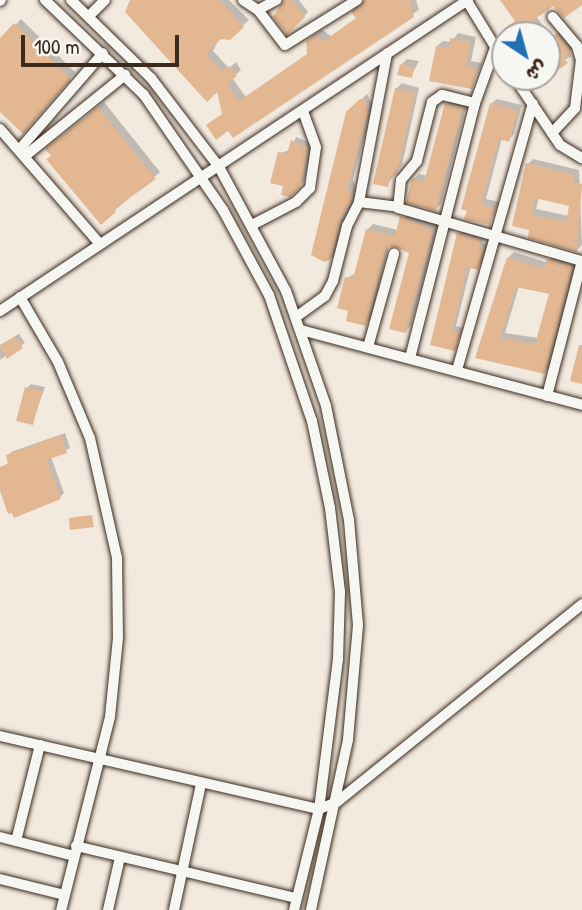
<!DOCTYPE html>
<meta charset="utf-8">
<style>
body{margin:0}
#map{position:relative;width:582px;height:910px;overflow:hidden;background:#f2e9df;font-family:"Patrick Hand","Playpen Sans Arabic",sans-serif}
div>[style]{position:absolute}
.shadow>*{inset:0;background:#0003}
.building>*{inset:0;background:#e2b792}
.roads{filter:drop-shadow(0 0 2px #3b2a1e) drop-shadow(0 0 2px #3b2a1e)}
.minor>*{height:10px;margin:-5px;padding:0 5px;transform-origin:5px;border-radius:5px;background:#f6f6f2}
span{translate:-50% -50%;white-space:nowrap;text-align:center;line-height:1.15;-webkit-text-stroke:5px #f6f6f2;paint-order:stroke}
.north{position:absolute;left:491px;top:21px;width:70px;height:70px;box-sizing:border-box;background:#f6f6f2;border:2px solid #aba49d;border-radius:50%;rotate:144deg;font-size:19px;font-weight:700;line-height:28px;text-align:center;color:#3b2a1e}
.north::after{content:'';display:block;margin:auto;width:24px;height:32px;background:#1f6fb2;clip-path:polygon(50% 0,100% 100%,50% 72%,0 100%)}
.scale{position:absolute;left:21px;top:35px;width:158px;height:32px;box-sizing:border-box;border:4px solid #3b2a1e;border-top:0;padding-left:9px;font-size:21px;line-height:24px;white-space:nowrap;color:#3b2a1e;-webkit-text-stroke:5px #f6f6f2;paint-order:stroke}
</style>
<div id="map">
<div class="shadow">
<div style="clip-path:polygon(131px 0,229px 0,249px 20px,229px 38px,220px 37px,213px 51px,229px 68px,236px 62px,241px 70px,232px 78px,246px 97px,309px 53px,308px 41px,314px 35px,322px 30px,331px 36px,357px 18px,366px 0,416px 0,419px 10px,229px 129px,208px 125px,224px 113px,218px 89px)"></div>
<div style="clip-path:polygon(287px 0,299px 0,308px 12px,287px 33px)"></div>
<div style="clip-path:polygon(506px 0,582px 0,554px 4px,536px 16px,552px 37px,563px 29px,576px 46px,569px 52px,572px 56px,547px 69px,547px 35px,511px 35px,516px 20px)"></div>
<div style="clip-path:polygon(21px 19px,75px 72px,29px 126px,0 110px,0 42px)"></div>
<div style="clip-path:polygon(458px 33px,476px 37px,471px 61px,482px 63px,471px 87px,437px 46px,443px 41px,451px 42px)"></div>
<div style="clip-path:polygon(407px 59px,419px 61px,411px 76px,402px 64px)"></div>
<div style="clip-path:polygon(402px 83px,419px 88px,402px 165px,387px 185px,396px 89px)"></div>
<div style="clip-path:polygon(367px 94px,373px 106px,353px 179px,357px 193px,336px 253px,330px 259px,316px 258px,348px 113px)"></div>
<div style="clip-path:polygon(452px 98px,467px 102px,441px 204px,436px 209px,414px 179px,419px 174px,428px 176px,446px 104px)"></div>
<div style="clip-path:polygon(497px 99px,522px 105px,514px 134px,509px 140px,502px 138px,486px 199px,499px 202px,489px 224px,466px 218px,491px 104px)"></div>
<div style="clip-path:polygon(104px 102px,160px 172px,101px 222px,53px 155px,53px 144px)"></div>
<div style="clip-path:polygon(296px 137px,312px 144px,304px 181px,299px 186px,285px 185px,280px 153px,290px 150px)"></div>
<div style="clip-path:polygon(evenodd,533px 159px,579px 170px,582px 245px,577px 250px,531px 229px,528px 164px,533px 159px,539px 197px,571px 204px,569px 216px,536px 209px,539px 197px)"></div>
<div style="clip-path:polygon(407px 212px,438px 224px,411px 325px,406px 331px,411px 252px,389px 245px,371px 318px,365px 324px,351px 310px,347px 278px,356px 273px,367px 230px,373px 224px,398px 230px)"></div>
<div style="clip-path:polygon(465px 228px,485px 234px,483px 243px,488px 244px,483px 262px,477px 268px,471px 266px,456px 326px,464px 328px,454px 349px,432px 344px,459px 234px)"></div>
<div style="clip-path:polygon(evenodd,514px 252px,548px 263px,554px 254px,578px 261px,550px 367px,544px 373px,478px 357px,508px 258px,514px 252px,519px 286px,551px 292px,538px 338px,505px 333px,519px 286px)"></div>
<div style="clip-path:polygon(19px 334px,25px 343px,0 360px,0 345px)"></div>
<div style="clip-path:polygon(31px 384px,45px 387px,32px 423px,27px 388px)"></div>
<div style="clip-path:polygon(65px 433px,70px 448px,51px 457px,64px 493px,60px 497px,0 485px,0 468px,10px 462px,11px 452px)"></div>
</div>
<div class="building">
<div style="clip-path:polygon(130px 0,220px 0,244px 27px,230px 40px,221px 39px,209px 50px,208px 57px,222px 72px,229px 66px,237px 76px,227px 84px,239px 101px,307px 54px,306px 41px,315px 35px,324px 41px,356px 18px,351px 12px,364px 0,410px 0,414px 17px,233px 138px,228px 131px,216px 140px,206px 125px,222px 114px,217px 92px,207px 102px,125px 12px)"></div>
<div style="clip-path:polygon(283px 0,292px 0,305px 17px,287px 35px,273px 17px)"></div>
<div style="clip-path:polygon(500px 0,582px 0,582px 5px,564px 18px,553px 6px,531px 22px,541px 35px,509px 35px,504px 29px,515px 21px)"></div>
<div style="clip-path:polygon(14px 23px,71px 79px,23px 134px,0 112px,0 38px)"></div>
<div style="clip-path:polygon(557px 33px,571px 53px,564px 58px,568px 63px,547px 78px,547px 40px)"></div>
<div style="clip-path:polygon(450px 38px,471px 42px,466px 66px,478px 68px,472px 89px,429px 81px,436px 46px,449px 48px)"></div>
<div style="clip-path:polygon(400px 64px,414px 67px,412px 78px,397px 75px)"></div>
<div style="clip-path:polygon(395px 88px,415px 93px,397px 173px,390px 178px,388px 187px,373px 184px)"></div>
<div style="clip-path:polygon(360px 99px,366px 100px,368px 113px,348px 186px,352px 200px,342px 217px,330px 260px,324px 262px,311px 255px,346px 112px)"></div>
<div style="clip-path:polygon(445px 103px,463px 108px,436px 211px,406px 203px,412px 178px,424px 182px)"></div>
<div style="clip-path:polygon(490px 103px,518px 111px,509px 142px,499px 139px,481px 204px,494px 208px,490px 225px,464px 219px,467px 211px,461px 209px)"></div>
<div style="clip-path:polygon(98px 107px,156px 179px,114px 209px,116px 212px,101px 225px,46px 159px,51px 156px,45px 149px)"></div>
<div style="clip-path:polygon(291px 140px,308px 148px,300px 187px,290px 197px,281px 195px,283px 186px,270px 183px,278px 152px,287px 154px)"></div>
<div style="clip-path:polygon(evenodd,526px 163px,574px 175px,573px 182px,582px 184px,577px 252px,528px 238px,529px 230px,512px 226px,526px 163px,535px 198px,569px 206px,566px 222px,532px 215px,535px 198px)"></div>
<div style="clip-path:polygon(400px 216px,433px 230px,406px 333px,389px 329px,409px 253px,395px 247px,386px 247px,366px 326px,346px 321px,348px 311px,337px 308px,345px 277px,353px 279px,366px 229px,395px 236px)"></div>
<div style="clip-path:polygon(457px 233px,481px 240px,478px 248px,484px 249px,478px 270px,467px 267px,452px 331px,460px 333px,455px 351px,430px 345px)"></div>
<div style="clip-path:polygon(evenodd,507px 257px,544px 269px,547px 259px,573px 266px,545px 374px,475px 358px,507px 257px,516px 287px,549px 294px,535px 344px,500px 338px,516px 287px)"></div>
<div style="clip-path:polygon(15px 336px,23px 348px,7px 359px,0 347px)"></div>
<div style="clip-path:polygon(579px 345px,582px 345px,582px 384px,570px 381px)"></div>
<div style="clip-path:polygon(25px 387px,42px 391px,33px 425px,16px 421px)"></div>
<div style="clip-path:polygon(61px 435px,67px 453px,47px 460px,61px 499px,14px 518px,12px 513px,8px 514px,0 491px,0 467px,8px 464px,6px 455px)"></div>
<div style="clip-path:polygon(92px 515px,94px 527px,70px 530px,69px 518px)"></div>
</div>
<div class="roads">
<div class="minor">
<div style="left:45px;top:0;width:137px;rotate:43.8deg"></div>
<div style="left:144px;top:95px;width:140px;rotate:55.5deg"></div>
<div style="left:223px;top:210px;width:97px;rotate:61.6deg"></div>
<div style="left:269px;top:295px;width:133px;rotate:71.2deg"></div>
<div style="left:312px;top:421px;width:89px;rotate:78.3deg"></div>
<div style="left:330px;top:508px;width:85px;rotate:83.2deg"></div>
<div style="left:340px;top:592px;width:67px;rotate:91.7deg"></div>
<div style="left:338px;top:659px;width:151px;rotate:97.2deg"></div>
<div style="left:319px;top:809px;width:104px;rotate:103.9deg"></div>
<div style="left:71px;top:0;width:112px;rotate:44.3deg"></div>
<div style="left:151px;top:78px;width:112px;rotate:52.6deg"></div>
<div style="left:219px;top:167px;width:141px;rotate:61.6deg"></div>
<div style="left:286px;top:291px;width:122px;rotate:70.8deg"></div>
<div style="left:326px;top:406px;width:116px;rotate:78.6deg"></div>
<div style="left:349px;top:520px;width:105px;rotate:85.1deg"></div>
<div style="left:358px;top:625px;width:115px;rotate:95deg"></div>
<div style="left:348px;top:740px;width:174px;rotate:102.3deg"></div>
<div style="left:243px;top:0;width:18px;rotate:34deg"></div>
<div style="left:258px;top:10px;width:21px;rotate:-29deg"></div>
<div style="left:0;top:1px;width:1px;rotate:-45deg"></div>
<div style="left:467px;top:1px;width:73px;rotate:58.5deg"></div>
<div style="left:258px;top:10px;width:44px;rotate:52.4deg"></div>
<div style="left:285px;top:45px;width:85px;rotate:-32deg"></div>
<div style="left:90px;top:15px;width:21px;rotate:-45deg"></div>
<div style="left:514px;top:77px;width:82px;rotate:55.9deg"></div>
<div style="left:560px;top:145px;width:26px;rotate:31deg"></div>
<div style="left:475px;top:103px;width:34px;rotate:-166deg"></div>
<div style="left:442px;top:95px;width:12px;rotate:145deg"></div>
<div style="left:432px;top:102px;width:61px;rotate:104.3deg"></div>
<div style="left:417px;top:161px;width:25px;rotate:130deg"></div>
<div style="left:401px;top:180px;width:28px;rotate:96deg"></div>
<div style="left:398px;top:208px;width:191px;rotate:16.1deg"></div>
<div style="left:0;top:129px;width:152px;rotate:49deg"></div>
<div style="left:552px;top:133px;width:34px;rotate:-47deg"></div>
<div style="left:575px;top:108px;width:48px;rotate:-82.9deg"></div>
<div style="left:581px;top:60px;width:15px;rotate:-106deg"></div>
<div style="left:577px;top:46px;width:38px;rotate:-130deg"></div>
<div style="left:19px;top:150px;width:128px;rotate:-49.1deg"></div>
<div style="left:25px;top:156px;width:129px;rotate:-39deg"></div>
<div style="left:359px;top:202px;width:38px;rotate:7deg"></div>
<div style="left:252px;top:225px;width:50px;rotate:-27.6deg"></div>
<div style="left:296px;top:202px;width:20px;rotate:-45deg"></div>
<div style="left:310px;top:188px;width:41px;rotate:-81.7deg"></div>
<div style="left:316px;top:147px;width:38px;rotate:-110deg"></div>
<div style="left:20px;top:297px;width:75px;rotate:59.7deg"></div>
<div style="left:58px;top:362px;width:82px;rotate:67.2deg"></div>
<div style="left:90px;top:438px;width:123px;rotate:77.3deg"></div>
<div style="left:117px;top:558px;width:80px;rotate:89.3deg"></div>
<div style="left:118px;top:638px;width:79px;rotate:95.8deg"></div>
<div style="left:110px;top:717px;width:199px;rotate:104.2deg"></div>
<div style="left:0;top:311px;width:562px;rotate:-33.61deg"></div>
<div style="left:296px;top:317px;width:36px;rotate:-36deg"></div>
<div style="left:325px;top:296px;width:17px;rotate:-62deg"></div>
<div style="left:333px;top:281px;width:57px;rotate:-75.7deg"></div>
<div style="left:347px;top:226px;width:27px;rotate:-63deg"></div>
<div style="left:359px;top:202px;width:151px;rotate:-79.3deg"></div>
<div style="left:301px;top:330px;width:291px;rotate:14.9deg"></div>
<div style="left:368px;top:347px;width:97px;rotate:-74.4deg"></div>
<div style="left:410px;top:358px;width:263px;rotate:-75.7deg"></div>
<div style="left:475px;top:103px;width:59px;rotate:-70deg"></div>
<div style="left:457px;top:370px;width:277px;rotate:-74.1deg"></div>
<div style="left:547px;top:396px;width:139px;rotate:-75.5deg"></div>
<div style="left:0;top:736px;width:327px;rotate:12.9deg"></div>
<div style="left:319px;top:809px;width:19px;rotate:-21deg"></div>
<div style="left:337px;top:802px;width:315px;rotate:-38.9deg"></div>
<div style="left:0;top:837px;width:76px;rotate:14.4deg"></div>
<div style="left:16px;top:841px;width:99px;rotate:-76deg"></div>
<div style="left:76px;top:846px;width:226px;rotate:13.3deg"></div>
<div style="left:0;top:879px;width:66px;rotate:14deg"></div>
<div style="left:108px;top:910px;width:54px;rotate:-77.2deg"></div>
<div style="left:174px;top:910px;width:129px;rotate:-77.9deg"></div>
</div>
</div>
<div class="north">ش</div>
<div class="scale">100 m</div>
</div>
